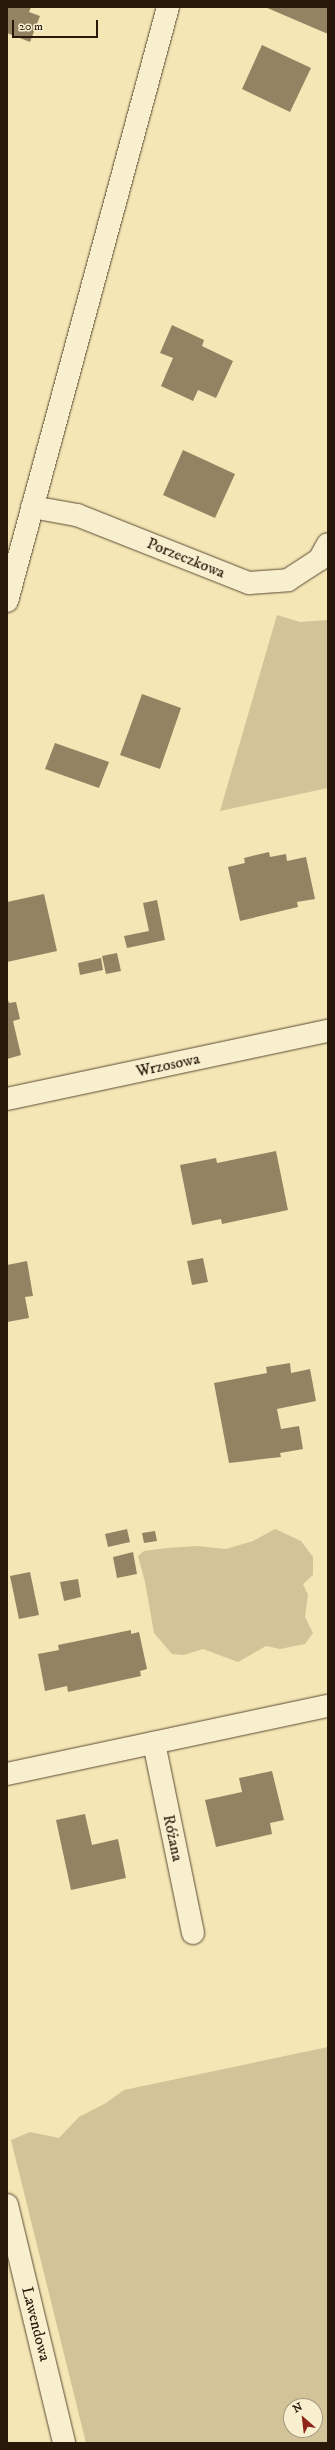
<!DOCTYPE html>
<meta charset="utf-8">
<style>
body{margin:0}
#map{position:relative;width:335px;height:2450px;overflow:hidden;background:#f5e6b5;font-family:"IM FELL DW Pica",serif}
div>[style]{position:absolute}
.green>*{inset:0;background:#d2c398}
.building>*{inset:0;background:#938363}
.roads{filter:drop-shadow(0 0 1px #5b4c35) drop-shadow(0 0 1px #5b4c35)}
.street>*{height:22px;margin:-11px;padding:0 11px;transform-origin:11px;border-radius:11px;background:#f8efcf}
.secondary>*{height:22px;margin:-11px;padding:0 11px;transform-origin:11px;border-radius:11px;background:#f8efcf}
span{translate:-50% -50%;white-space:nowrap;text-align:center;line-height:1.15;-webkit-text-stroke:3.5px #f8efcf;paint-order:stroke}
.street-label{font-size:16px;color:#28180a}
.frame{position:absolute;inset:0;border:8px solid #28180a;pointer-events:none}
.north{position:absolute;left:283px;top:2398px;width:40px;height:40px;box-sizing:border-box;background:#f8efcf;border:1px solid #a59980;border-radius:50%;rotate:332deg;font-size:11px;font-weight:700;line-height:16px;text-align:center;color:#28180a}
.north::after{content:'';display:block;margin:auto;width:14px;height:18px;background:#8f2418;clip-path:polygon(50% 0,100% 100%,50% 72%,0 100%)}
.scale{position:absolute;left:12px;top:20px;width:86px;height:18px;box-sizing:border-box;border:2px solid #28180a;border-top:0;padding-left:5px;font-size:12px;line-height:14px;white-space:nowrap;color:#28180a;-webkit-text-stroke:3px #f8efcf;paint-order:stroke}
</style>
<div id="map">
<div class="green">
<div style="clip-path:polygon(277px 615px,300px 622px,328px 620px,328px 788px,220px 811px)"></div>
<div style="clip-path:polygon(275px 1529px,301px 1541px,313px 1557px,313px 1575px,303px 1584px,308px 1595px,305px 1617px,313px 1633px,305px 1644px,280px 1649px,266px 1646px,238px 1662px,203px 1649px,184px 1655px,172px 1654px,154px 1633px,145px 1582px,138px 1556px,144px 1551px,167px 1548px,197px 1546px,226px 1549px,253px 1541px)"></div>
<div style="clip-path:polygon(evenodd,328px 2047px,328px 2443px,86px 2443px,11px 2140px,30px 2132px,59px 2138px,79px 2117px,106px 2103px,124px 2090px,328px 2047px,291px 2406px,315px 2406px,315px 2430px,291px 2430px,291px 2406px)"></div>
</div>
<div class="building">
<div style="clip-path:polygon(7px 7px,31px 7px,29px 12px,40px 16px,30px 42px,7px 33px)"></div>
<div style="clip-path:polygon(265px 7px,328px 7px,328px 34px)"></div>
<div style="clip-path:polygon(262px 45px,311px 68px,290px 112px,242px 89px)"></div>
<div style="clip-path:polygon(172px 325px,204px 340px,202px 346px,233px 361px,216px 398px,198px 390px,193px 401px,161px 386px,173px 358px,160px 353px)"></div>
<div style="clip-path:polygon(183px 450px,235px 474px,215px 518px,163px 495px)"></div>
<div style="clip-path:polygon(142px 694px,181px 708px,160px 769px,120px 755px)"></div>
<div style="clip-path:polygon(55px 743px,109px 762px,99px 788px,45px 769px)"></div>
<div style="clip-path:polygon(269px 852px,270px 857px,286px 854px,287px 861px,306px 857px,315px 899px,297px 902px,298px 907px,240px 921px,228px 867px,245px 863px,244px 858px)"></div>
<div style="clip-path:polygon(44px 894px,57px 951px,7px 962px,7px 902px)"></div>
<div style="clip-path:polygon(157px 900px,165px 940px,127px 948px,124px 936px,149px 931px,143px 903px)"></div>
<div style="clip-path:polygon(117px 953px,121px 971px,106px 974px,102px 956px)"></div>
<div style="clip-path:polygon(101px 958px,103px 970px,80px 975px,78px 963px)"></div>
<div style="clip-path:polygon(8px 1000px,9px 1003px,16px 1002px,20px 1019px,13px 1021px,21px 1055px,7px 1059px)"></div>
<div style="clip-path:polygon(276px 1151px,288px 1210px,222px 1224px,221px 1219px,192px 1225px,180px 1165px,216px 1158px,217px 1163px)"></div>
<div style="clip-path:polygon(203px 1258px,208px 1282px,192px 1285px,187px 1261px)"></div>
<div style="clip-path:polygon(27px 1261px,33px 1296px,25px 1297px,29px 1318px,7px 1322px,7px 1265px)"></div>
<div style="clip-path:polygon(290px 1363px,291px 1373px,310px 1369px,316px 1401px,277px 1409px,281px 1429px,299px 1426px,303px 1449px,280px 1453px,281px 1457px,229px 1463px,214px 1383px,267px 1373px,266px 1367px)"></div>
<div style="clip-path:polygon(127px 1529px,130px 1542px,108px 1547px,105px 1534px)"></div>
<div style="clip-path:polygon(155px 1531px,157px 1541px,144px 1543px,142px 1533px)"></div>
<div style="clip-path:polygon(133px 1552px,137px 1574px,117px 1578px,113px 1557px)"></div>
<div style="clip-path:polygon(30px 1572px,39px 1615px,19px 1619px,10px 1576px)"></div>
<div style="clip-path:polygon(78px 1579px,81px 1597px,64px 1601px,60px 1582px)"></div>
<div style="clip-path:polygon(131px 1630px,131px 1634px,139px 1632px,147px 1669px,140px 1671px,141px 1676px,68px 1692px,67px 1686px,45px 1691px,38px 1654px,59px 1650px,58px 1645px)"></div>
<div style="clip-path:polygon(272px 1771px,284px 1820px,270px 1823px,272px 1834px,216px 1847px,205px 1800px,242px 1792px,239px 1778px)"></div>
<div style="clip-path:polygon(85px 1814px,92px 1845px,118px 1839px,126px 1878px,71px 1890px,56px 1820px)"></div>
</div>
<div class="roads">
<div class="street">
<div style="left:32px;top:507px;width:46px;rotate:10.1deg"></div>
<div style="left:77px;top:515px;width:185px;rotate:21.6deg"></div>
<div style="left:249px;top:583px;width:39px;rotate:-4deg"></div>
<div style="left:288px;top:580px;width:37px;rotate:-33deg"></div>
<div style="left:319px;top:560px;width:18px;rotate:-61deg"></div>
<div style="left:7px;top:1099px;width:328px;rotate:-12deg"></div>
<div style="left:154px;top:1743px;width:194px;rotate:78.4deg"></div>
<div style="left:7px;top:1774px;width:328px;rotate:-12deg"></div>
<div style="left:7px;top:2205px;width:245px;rotate:76.5deg"></div>
</div>
<div class="secondary">
<div style="left:7px;top:601px;width:615px;rotate:-74.83deg"></div>
</div>
</div>
<div class="street-label">
<span style="left:186px;top:558px;rotate:22deg">Porzeczkowa</span>
<span style="left:168px;top:1065px;rotate:-12deg">Wrzosowa</span>
<span style="left:173px;top:1838px;rotate:78deg">Różana</span>
<span style="left:36px;top:2324px;rotate:76deg">Lawendowa</span>
</div>
<div class="frame"></div>
<div class="north">N</div>
<div class="scale">20 m</div>
</div>
